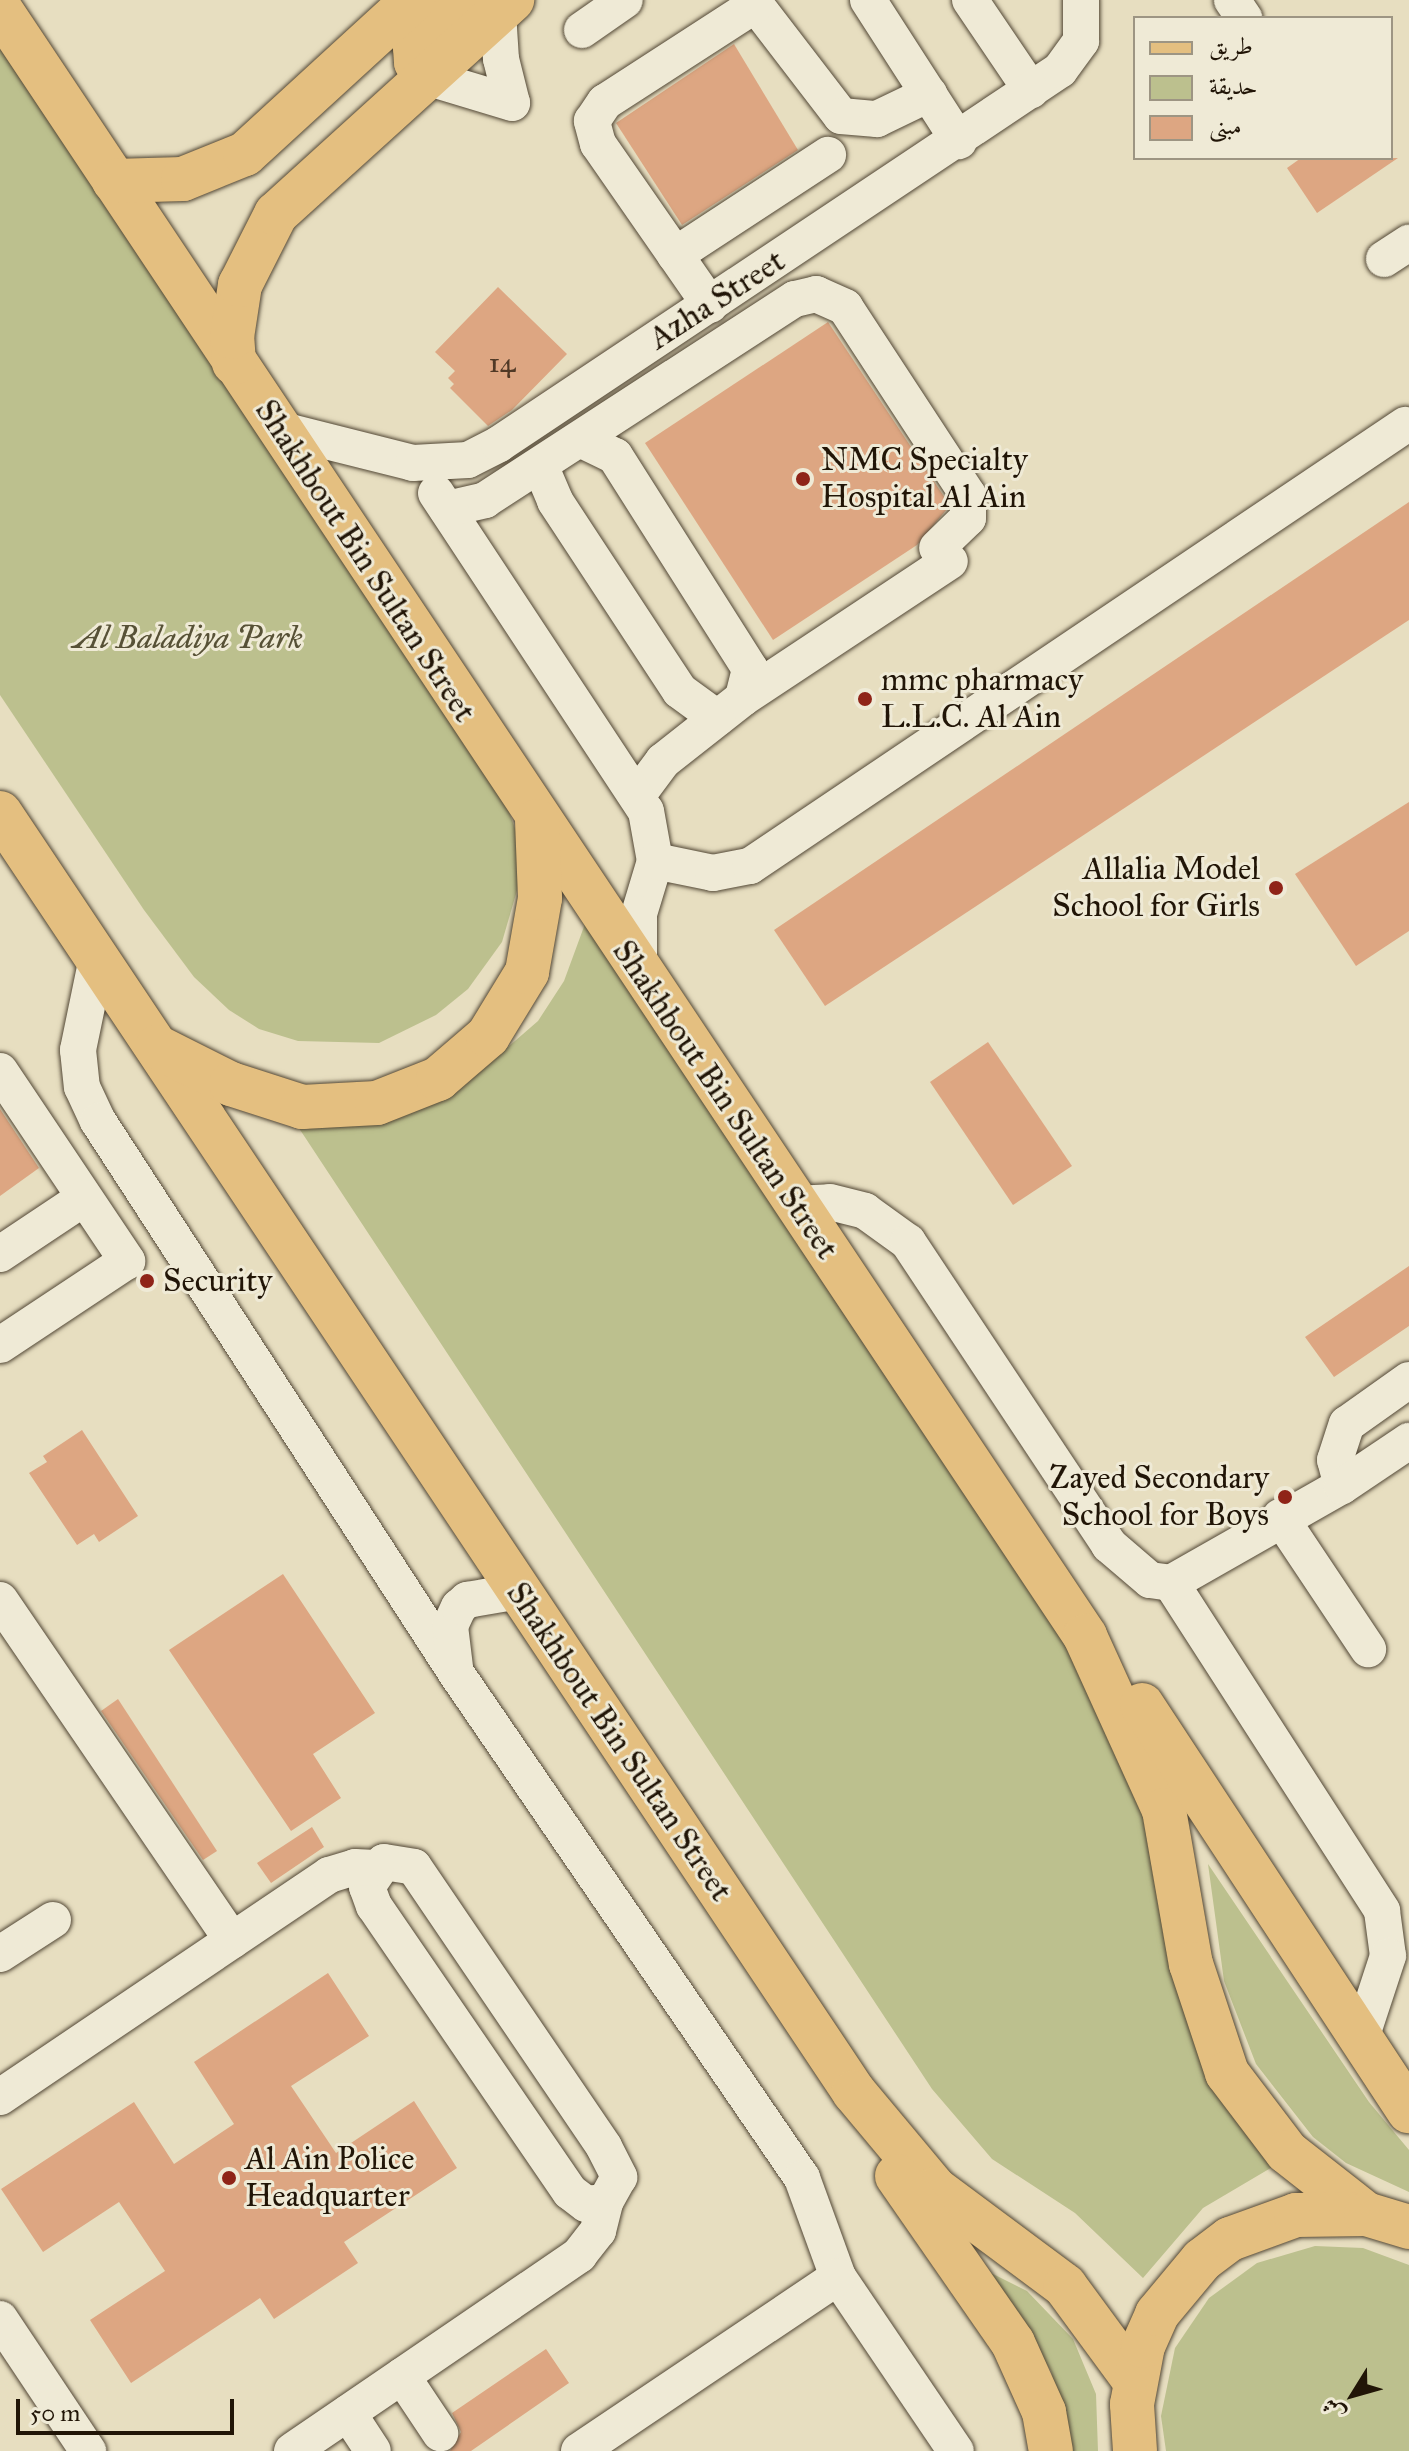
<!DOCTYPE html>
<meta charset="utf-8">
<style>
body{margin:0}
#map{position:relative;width:1409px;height:2451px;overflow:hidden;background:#e7dec0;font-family:"IM FELL Great Primer",Amiri,serif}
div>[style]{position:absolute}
.green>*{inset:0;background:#bcc08e}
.building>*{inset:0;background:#dda682}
.roads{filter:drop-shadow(0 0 2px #524735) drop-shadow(0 0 2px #524735)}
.minor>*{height:36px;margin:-18px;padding:0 18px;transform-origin:18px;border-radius:18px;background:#efead6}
.major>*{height:44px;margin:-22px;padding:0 22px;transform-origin:22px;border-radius:22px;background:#e4bf80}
.dots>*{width:22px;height:22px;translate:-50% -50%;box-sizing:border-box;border:4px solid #efead6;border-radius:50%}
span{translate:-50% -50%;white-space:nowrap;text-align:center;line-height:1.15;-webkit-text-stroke:6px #efead6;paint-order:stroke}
.number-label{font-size:28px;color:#503926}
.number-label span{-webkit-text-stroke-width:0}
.street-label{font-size:32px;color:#211507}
.poi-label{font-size:32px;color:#211507}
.left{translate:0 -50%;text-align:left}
.right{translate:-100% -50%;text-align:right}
.park-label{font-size:32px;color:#575136;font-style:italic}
.legend{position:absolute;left:1133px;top:16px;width:260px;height:144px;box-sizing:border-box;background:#efead6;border:2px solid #9d9583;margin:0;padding:10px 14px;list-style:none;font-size:24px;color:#211507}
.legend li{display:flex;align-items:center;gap:16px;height:40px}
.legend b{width:40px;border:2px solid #9d9583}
.north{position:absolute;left:1313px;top:2355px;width:80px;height:80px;-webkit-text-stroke:6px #efead6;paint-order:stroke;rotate:233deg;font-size:22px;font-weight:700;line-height:32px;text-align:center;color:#211507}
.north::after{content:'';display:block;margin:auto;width:28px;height:36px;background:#211507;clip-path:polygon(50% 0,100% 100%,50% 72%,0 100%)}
.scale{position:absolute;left:16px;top:2399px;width:218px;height:36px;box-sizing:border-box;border:4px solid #211507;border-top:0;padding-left:10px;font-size:24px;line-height:28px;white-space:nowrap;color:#211507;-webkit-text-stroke:6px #efead6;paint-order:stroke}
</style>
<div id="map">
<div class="green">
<div style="clip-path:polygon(0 11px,507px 806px,520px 843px,518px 887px,502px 942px,468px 989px,436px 1015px,379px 1043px,298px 1041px,259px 1029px,229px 1010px,194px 977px,144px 910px,0 695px)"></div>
<div style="clip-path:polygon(589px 913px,1114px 1695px,1184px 1942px,1293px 2155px,1203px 2208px,1143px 2278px,1075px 2213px,992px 2159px,932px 2089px,289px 1113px,479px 1072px,538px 1021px,564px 981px)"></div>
<div style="clip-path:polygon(1208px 1864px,1369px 2102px,1409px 2150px,1409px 2192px,1346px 2163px,1313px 2137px,1256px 2064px,1224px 1981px)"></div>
<div style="clip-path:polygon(1315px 2246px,1363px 2248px,1409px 2265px,1409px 2451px,1166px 2451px,1161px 2416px,1175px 2348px,1209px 2298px,1257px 2263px)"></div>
<div style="clip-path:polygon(987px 2271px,1027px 2291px,1073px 2339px,1096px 2394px,1098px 2451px,1071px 2451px,1051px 2371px)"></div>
</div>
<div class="building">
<div style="clip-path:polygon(734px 44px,798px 150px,682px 225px,616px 123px)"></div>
<div style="clip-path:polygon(1301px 158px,1398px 158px,1317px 213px,1287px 168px)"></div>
<div style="clip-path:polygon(498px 287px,567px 354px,512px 410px,488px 426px,450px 388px,454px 384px,448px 378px,455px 371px,435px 352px)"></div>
<div style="clip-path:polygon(828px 322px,947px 501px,947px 509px,917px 545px,773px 640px,645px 443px)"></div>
<div style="clip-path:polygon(1409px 502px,1409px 620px,825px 1006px,774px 930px)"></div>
<div style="clip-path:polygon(1409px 802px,1409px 931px,1356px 966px,1295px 874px)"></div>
<div style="clip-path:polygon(988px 1042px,1072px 1166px,1013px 1205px,930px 1082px)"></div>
<div style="clip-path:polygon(0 1109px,39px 1168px,0 1196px)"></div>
<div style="clip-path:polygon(1409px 1266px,1409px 1326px,1334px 1377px,1305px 1337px)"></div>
<div style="clip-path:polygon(82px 1430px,138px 1516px,99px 1542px,94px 1534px,77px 1545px,29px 1473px,47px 1462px,43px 1456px)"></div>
<div style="clip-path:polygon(283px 1574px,375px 1713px,313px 1754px,341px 1798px,291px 1831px,169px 1650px)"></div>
<div style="clip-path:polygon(118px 1699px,217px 1851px,203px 1860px,101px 1711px)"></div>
<div style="clip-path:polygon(312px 1827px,324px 1847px,271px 1883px,257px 1863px)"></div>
<div style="clip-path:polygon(328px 1973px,369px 2036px,291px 2086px,336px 2153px,414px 2101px,457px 2168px,344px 2242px,358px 2263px,274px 2319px,260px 2298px,131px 2383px,90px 2320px,165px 2271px,119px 2202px,43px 2252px,1px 2189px,134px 2102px,174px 2164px,234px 2124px,194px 2062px)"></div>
<div style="clip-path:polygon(546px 2349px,569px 2383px,471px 2451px,450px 2451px,461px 2432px,452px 2413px)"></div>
</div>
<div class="roads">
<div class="minor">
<div style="left:752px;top:0;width:146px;rotate:52.5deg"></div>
<div style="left:841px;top:116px;width:36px;rotate:5deg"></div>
<div style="left:877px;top:119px;width:58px;rotate:-25.7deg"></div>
<div style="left:868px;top:0;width:168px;rotate:57.2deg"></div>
<div style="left:970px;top:0;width:109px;rotate:55.9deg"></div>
<div style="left:1232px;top:0;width:22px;rotate:56deg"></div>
<div style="left:498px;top:13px;width:46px;rotate:86.3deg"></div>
<div style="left:501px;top:59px;width:45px;rotate:76deg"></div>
<div style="left:582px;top:30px;width:52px;rotate:-34.9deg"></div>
<div style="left:426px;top:77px;width:90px;rotate:16.8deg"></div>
<div style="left:675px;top:255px;width:183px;rotate:-33.2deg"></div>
<div style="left:1384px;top:259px;width:30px;rotate:-33deg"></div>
<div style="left:710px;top:305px;width:196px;rotate:-124.8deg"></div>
<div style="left:598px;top:144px;width:24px;rotate:-105deg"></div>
<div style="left:592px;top:121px;width:23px;rotate:-56deg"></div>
<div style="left:605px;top:102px;width:179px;rotate:-32.9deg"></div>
<div style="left:278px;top:429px;width:139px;rotate:14.1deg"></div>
<div style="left:413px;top:463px;width:55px;rotate:-3.1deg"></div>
<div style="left:468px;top:460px;width:35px;rotate:-27deg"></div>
<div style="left:499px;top:444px;width:674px;rotate:-33.69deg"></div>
<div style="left:1060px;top:70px;width:36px;rotate:-54deg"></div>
<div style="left:1081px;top:41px;width:41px;rotate:-90deg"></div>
<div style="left:580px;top:439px;width:39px;rotate:26deg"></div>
<div style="left:615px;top:456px;width:252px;rotate:57.6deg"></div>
<div style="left:750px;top:669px;width:30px;rotate:104deg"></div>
<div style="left:743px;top:698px;width:102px;rotate:141.8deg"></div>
<div style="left:663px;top:761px;width:44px;rotate:126.6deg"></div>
<div style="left:540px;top:465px;width:39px;rotate:67deg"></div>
<div style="left:555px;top:501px;width:227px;rotate:56.7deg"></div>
<div style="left:680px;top:691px;width:46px;rotate:36.1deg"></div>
<div style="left:436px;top:493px;width:381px;rotate:56.6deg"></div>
<div style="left:646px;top:811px;width:51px;rotate:79.8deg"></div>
<div style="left:655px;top:861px;width:55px;rotate:106.8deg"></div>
<div style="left:639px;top:914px;width:58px;rotate:90deg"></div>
<div style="left:447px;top:509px;width:39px;rotate:-13deg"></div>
<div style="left:485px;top:500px;width:369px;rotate:-33deg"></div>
<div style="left:795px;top:299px;width:22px;rotate:-13deg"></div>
<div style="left:816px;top:294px;width:32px;rotate:24deg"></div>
<div style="left:845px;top:307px;width:225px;rotate:56.8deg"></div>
<div style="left:968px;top:495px;width:23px;rotate:90deg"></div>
<div style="left:968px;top:518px;width:43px;rotate:135.9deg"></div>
<div style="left:743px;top:698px;width:248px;rotate:-33.5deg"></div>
<div style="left:655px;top:861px;width:59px;rotate:11.7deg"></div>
<div style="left:713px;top:873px;width:38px;rotate:-11deg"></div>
<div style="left:750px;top:866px;width:790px;rotate:-33.95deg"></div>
<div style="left:97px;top:958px;width:94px;rotate:101.7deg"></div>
<div style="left:78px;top:1050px;width:37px;rotate:84deg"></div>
<div style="left:82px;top:1087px;width:38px;rotate:65deg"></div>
<div style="left:98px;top:1121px;width:658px;rotate:57.03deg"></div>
<div style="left:456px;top:1673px;width:612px;rotate:55.58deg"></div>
<div style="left:802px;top:2178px;width:105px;rotate:70deg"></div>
<div style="left:838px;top:2277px;width:210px;rotate:55.9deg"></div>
<div style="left:0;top:1071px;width:229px;rotate:56.2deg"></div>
<div style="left:127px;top:1261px;width:152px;rotate:146.5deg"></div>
<div style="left:795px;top:1204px;width:35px;rotate:-3deg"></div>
<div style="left:830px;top:1202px;width:36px;rotate:14deg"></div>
<div style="left:865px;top:1211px;width:53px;rotate:35.8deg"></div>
<div style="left:908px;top:1242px;width:364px;rotate:56.4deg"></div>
<div style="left:1109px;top:1545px;width:54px;rotate:40.5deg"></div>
<div style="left:1150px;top:1580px;width:21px;rotate:8deg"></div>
<div style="left:1171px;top:1583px;width:390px;rotate:57.2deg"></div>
<div style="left:1382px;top:1911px;width:45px;rotate:82.4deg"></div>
<div style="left:1388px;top:1956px;width:86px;rotate:108.2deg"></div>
<div style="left:0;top:1254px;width:101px;rotate:-33.7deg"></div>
<div style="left:1342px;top:1486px;width:27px;rotate:-105deg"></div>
<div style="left:1335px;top:1460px;width:38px;rotate:-72deg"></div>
<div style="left:1347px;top:1424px;width:76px;rotate:-35.4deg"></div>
<div style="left:1280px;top:1517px;width:159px;rotate:56.3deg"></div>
<div style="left:1171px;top:1583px;width:197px;rotate:-29.6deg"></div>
<div style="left:1342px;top:1486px;width:81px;rotate:-33.9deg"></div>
<div style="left:0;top:1600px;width:412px;rotate:55.7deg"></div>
<div style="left:455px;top:1667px;width:41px;rotate:-97deg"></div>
<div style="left:450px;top:1626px;width:21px;rotate:-65deg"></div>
<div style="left:459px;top:1607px;width:11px;rotate:-41deg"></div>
<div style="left:467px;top:1600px;width:53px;rotate:-9.8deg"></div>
<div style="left:384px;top:1862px;width:30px;rotate:9deg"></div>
<div style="left:414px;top:1867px;width:338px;rotate:55.8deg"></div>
<div style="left:604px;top:2147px;width:34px;rotate:63deg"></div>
<div style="left:619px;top:2177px;width:29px;rotate:119deg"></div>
<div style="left:605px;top:2202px;width:19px;rotate:174deg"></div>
<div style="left:586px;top:2204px;width:20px;rotate:-143deg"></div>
<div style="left:570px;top:2192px;width:347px;rotate:-124.4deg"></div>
<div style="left:374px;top:1906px;width:20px;rotate:-110deg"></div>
<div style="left:367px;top:1887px;width:30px;rotate:-56deg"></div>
<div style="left:0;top:1954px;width:63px;rotate:-32.7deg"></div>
<div style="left:0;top:2097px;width:397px;rotate:-34deg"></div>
<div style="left:329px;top:1875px;width:27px;rotate:-17deg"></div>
<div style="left:355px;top:1867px;width:21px;rotate:3deg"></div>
<div style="left:0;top:2319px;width:159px;rotate:56.3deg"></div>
<div style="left:402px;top:2376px;width:69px;rotate:56.3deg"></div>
<div style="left:348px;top:2413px;width:45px;rotate:56.7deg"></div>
<div style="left:292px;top:2451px;width:348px;rotate:-34.3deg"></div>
<div style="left:579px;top:2255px;width:31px;rotate:-52deg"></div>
<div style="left:598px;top:2231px;width:30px;rotate:-76deg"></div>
<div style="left:579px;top:2451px;width:312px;rotate:-33.9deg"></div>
</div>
<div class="major">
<div style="left:0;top:9px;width:1956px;rotate:56.3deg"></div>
<div style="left:1085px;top:1636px;width:191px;rotate:65.6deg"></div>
<div style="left:1164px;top:1810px;width:156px;rotate:80.1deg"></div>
<div style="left:1191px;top:1964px;width:115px;rotate:71.7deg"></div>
<div style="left:1227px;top:2073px;width:99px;rotate:52.8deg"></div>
<div style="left:1287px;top:2152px;width:100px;rotate:38.1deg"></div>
<div style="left:426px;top:77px;width:18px;rotate:-124deg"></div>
<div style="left:416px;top:62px;width:15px;rotate:-94deg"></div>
<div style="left:415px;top:47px;width:64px;rotate:-47.5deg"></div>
<div style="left:114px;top:181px;width:69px;rotate:-1.7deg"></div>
<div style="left:183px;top:179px;width:67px;rotate:-22deg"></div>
<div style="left:245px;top:154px;width:228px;rotate:-42.5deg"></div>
<div style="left:234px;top:363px;width:26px;rotate:-94deg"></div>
<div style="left:232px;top:337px;width:53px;rotate:-81.3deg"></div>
<div style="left:240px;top:285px;width:80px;rotate:-63.1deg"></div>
<div style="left:276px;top:214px;width:319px;rotate:-42.2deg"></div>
<div style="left:0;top:813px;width:1538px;rotate:56.27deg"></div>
<div style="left:854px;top:2092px;width:126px;rotate:50.1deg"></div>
<div style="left:935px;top:2189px;width:162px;rotate:36.7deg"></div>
<div style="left:1065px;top:2286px;width:117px;rotate:53.7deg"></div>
<div style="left:157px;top:1047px;width:83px;rotate:26.6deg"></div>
<div style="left:231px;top:1084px;width:75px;rotate:17.9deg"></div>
<div style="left:302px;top:1107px;width:75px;rotate:-3.1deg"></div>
<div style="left:377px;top:1103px;width:66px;rotate:-21.5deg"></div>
<div style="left:438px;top:1079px;width:66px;rotate:-40.7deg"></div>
<div style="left:488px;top:1036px;width:75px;rotate:-58.6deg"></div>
<div style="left:527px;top:972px;width:75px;rotate:-80deg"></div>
<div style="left:540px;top:898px;width:77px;rotate:-92.2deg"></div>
<div style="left:1142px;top:1705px;width:486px;rotate:56.7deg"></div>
<div style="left:897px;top:2176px;width:203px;rotate:55.2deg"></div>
<div style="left:1013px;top:2343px;width:76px;rotate:65.8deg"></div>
<div style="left:1044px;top:2412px;width:40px;rotate:80deg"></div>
<div style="left:1135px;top:2451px;width:47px;rotate:-93.7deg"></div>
<div style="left:1132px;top:2404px;width:59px;rotate:-79.3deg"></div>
<div style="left:1143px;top:2346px;width:35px;rotate:-66deg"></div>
<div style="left:1157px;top:2314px;width:70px;rotate:-50.2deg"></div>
<div style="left:1202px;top:2260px;width:35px;rotate:-37deg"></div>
<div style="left:1230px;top:2239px;width:70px;rotate:-20deg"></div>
<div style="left:1296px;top:2215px;width:70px;rotate:-0.8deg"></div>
<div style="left:1366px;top:2214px;width:45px;rotate:16.8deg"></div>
</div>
</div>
<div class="dots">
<div style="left:803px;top:479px;background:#8f2418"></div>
<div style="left:865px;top:699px;background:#8f2418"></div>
<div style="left:1276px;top:888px;background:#8f2418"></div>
<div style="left:147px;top:1281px;background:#8f2418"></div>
<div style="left:1285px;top:1497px;background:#8f2418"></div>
<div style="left:229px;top:2178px;background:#8f2418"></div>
</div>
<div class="number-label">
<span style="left:502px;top:363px">14</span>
</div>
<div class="street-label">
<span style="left:717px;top:300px;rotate:-33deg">Azha Street</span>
<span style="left:365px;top:561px;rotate:57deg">Shakhbout Bin Sultan Street</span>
<span style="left:725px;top:1100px;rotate:56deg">Shakhbout Bin Sultan Street</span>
<span style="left:619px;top:1742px;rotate:56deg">Shakhbout Bin Sultan Street</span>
</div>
<div class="poi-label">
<span class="left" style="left:821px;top:479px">NMC Specialty<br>Hospital Al Ain</span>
<span class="left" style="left:881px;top:699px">mmc pharmacy<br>L.L.C. Al Ain</span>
<span class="right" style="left:1260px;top:888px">Allalia Model<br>School for Girls</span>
<span class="left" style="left:163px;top:1281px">Security</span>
<span class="right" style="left:1269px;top:1497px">Zayed Secondary<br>School for Boys</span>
<span class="left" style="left:245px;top:2178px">Al Ain Police<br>Headquarter</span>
</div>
<div class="park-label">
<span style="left:188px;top:638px">Al Baladiya Park</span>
</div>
<ul class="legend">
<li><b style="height:10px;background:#e4bf80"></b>طريق</li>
<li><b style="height:22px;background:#bcc08e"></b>حديقة</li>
<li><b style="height:22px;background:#dda682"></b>مبنى</li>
</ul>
<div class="north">ش</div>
<div class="scale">50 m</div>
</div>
